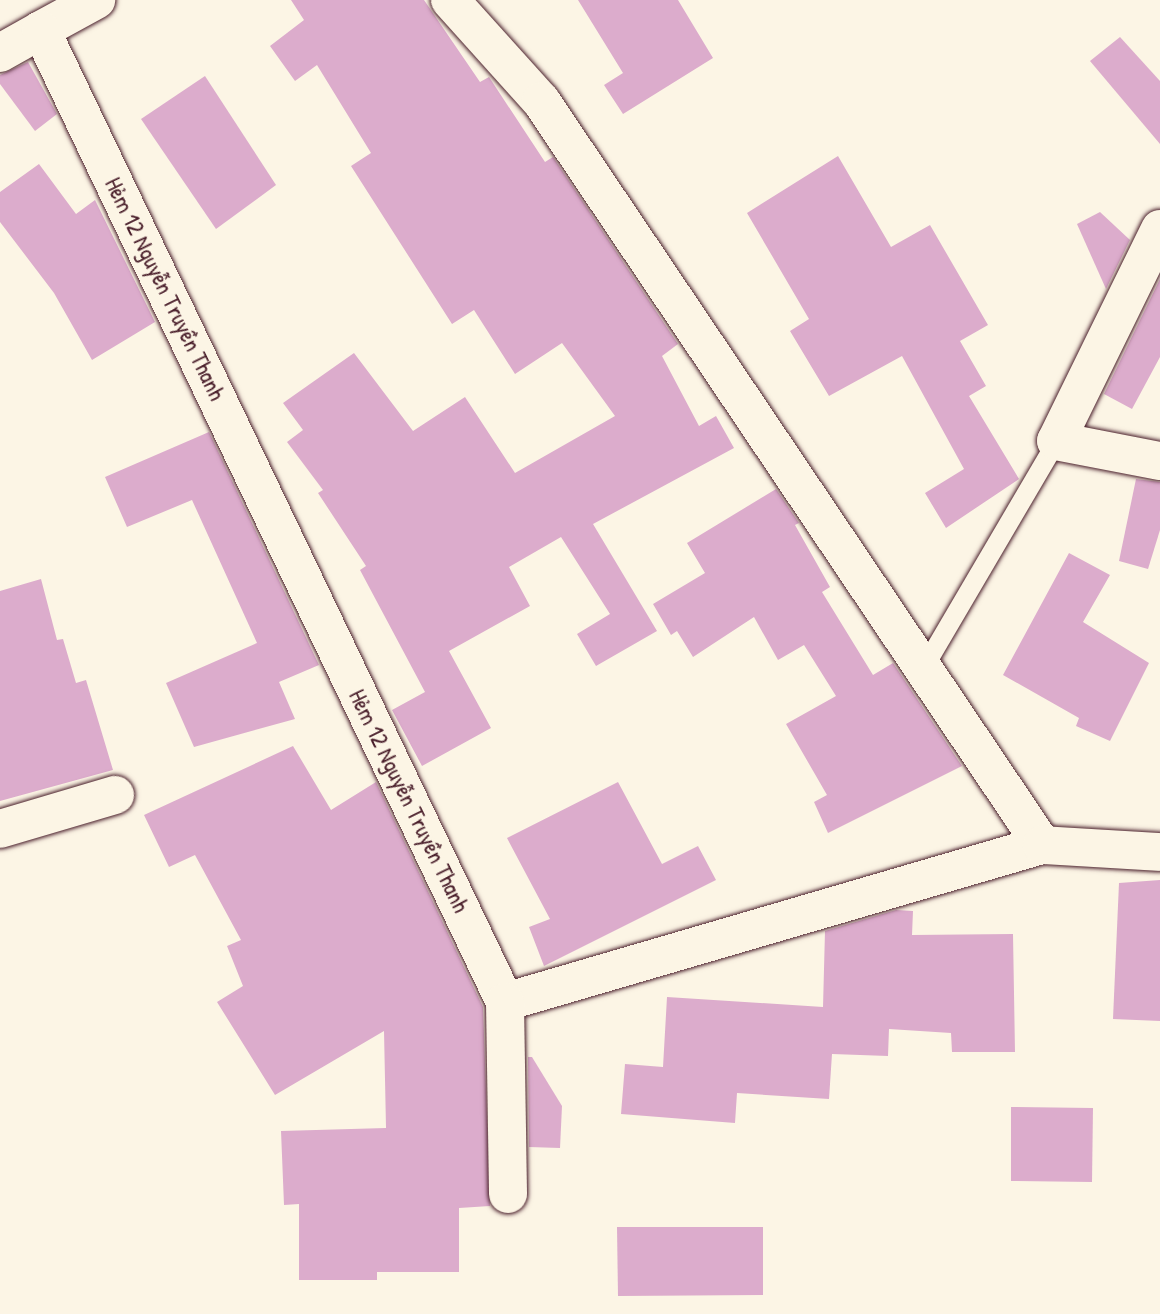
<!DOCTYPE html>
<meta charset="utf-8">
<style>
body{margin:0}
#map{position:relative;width:1160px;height:1314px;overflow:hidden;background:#fcf5e5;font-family:"Patrick Hand",sans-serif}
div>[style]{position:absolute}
.building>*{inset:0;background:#dcaccc}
.roads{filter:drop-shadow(0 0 2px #4a1f2b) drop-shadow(0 0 2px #4a1f2b)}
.service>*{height:19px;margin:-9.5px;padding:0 9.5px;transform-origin:9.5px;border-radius:9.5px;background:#fcf5e5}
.minor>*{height:38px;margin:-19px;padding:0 19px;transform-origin:19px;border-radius:19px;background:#fcf5e5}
span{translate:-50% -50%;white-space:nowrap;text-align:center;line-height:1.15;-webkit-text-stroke:5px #fcf5e5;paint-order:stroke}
.street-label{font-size:23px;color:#4a1f2b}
</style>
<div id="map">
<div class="building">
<div style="clip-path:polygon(291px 0,424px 0,480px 82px,489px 77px,545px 162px,553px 157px,678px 344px,662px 356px,699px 426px,716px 416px,734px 448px,593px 524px,657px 631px,596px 666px,577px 634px,610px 614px,561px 537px,509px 567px,530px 606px,449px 651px,491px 728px,422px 766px,392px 710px,425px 692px,360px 570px,366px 566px,318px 493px,323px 490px,287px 442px,303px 430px,283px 403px,354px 353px,413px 431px,465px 397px,515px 473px,615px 416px,562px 343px,515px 374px,474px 310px,452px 324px,351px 166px,371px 153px,317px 65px,295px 81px,270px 46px,304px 20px)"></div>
<div style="clip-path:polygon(578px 0,678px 0,713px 58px,623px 114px,604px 85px,623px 73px)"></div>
<div style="clip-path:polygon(1120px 37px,1160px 81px,1160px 144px,1090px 61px)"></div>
<div style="clip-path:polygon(28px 62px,57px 114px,35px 131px,0 84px,0 75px)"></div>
<div style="clip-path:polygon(205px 76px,276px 185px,216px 229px,141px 119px)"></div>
<div style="clip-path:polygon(838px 156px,891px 247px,930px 225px,988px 325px,960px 341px,986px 386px,969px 396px,1019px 479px,946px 528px,925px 493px,964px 469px,902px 356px,829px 396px,790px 331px,809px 319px,747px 213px)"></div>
<div style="clip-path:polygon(39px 164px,76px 214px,95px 200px,155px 322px,92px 360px,54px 293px,0 222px,0 192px)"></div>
<div style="clip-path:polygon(1100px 212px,1130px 240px,1106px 289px,1077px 224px)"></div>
<div style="clip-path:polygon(1160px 279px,1160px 357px,1132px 409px,1104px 394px)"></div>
<div style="clip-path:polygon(209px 432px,319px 665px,279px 682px,295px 719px,194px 747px,166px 683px,257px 643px,192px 500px,127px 527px,105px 477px)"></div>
<div style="clip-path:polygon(1136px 479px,1160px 482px,1160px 530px,1148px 569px,1119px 561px)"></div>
<div style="clip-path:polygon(776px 489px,799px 523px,795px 525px,830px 587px,822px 592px,873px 675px,893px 663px,962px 766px,828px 833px,814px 802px,827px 795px,786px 724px,836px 696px,804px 645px,778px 660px,754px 617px,693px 657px,677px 631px,671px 635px,653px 604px,705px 573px,687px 543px)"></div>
<div style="clip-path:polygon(1069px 553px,1110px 575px,1083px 622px,1149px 663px,1110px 741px,1076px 726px,1079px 718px,1003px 675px)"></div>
<div style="clip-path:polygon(41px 579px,57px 640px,63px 639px,76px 683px,86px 680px,113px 770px,0 801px,0 591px)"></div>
<div style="clip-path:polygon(293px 746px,331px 810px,376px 782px,483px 1007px,490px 1206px,459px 1208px,459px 1272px,377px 1272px,377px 1280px,299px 1280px,299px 1204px,284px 1205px,281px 1131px,386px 1128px,384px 1031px,275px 1095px,217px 1002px,243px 986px,227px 946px,241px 940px,195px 855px,169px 867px,144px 815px)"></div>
<div style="clip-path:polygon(618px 782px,662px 864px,698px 846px,716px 880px,544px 966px,529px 927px,550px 919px,507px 838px)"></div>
<div style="clip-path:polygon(1160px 880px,1160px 1021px,1113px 1019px,1119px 883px)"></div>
<div style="clip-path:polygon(896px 910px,913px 911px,912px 935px,1013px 934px,1015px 1052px,952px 1052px,951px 1033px,889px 1029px,888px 1056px,832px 1054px,829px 1099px,737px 1093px,735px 1123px,621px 1114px,625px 1064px,663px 1067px,667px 997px,823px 1007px,825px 931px)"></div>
<div style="clip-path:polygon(528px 1057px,532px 1057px,562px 1106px,560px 1148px,529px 1147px)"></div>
<div style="clip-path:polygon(1011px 1107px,1093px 1108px,1092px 1182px,1011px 1181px)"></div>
<div style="clip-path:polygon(617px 1227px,763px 1227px,763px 1295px,618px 1296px)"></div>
</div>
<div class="roads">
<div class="service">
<div style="left:923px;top:668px;width:263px;rotate:-59.6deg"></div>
</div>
<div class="minor">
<div style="left:450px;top:0;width:136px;rotate:48deg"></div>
<div style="left:541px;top:101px;width:897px;rotate:56.04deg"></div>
<div style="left:41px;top:30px;width:63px;rotate:-28.6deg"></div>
<div style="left:0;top:53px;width:47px;rotate:-29.3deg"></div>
<div style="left:41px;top:30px;width:1077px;rotate:64.48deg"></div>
<div style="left:505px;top:1002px;width:559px;rotate:-16.3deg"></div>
<div style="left:1042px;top:845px;width:118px;rotate:3.4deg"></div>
<div style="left:1160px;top:229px;width:236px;rotate:116.1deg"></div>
<div style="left:1056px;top:441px;width:106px;rotate:10.9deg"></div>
<div style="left:0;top:829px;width:120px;rotate:-16.5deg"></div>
<div style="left:505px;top:1002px;width:192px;rotate:89.1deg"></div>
</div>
</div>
<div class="street-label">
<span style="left:165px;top:289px;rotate:64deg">Hẻm 12 Nguyễn Truyền Thanh</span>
<span style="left:409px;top:801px;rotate:64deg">Hẻm 12 Nguyễn Truyền Thanh</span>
</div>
</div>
